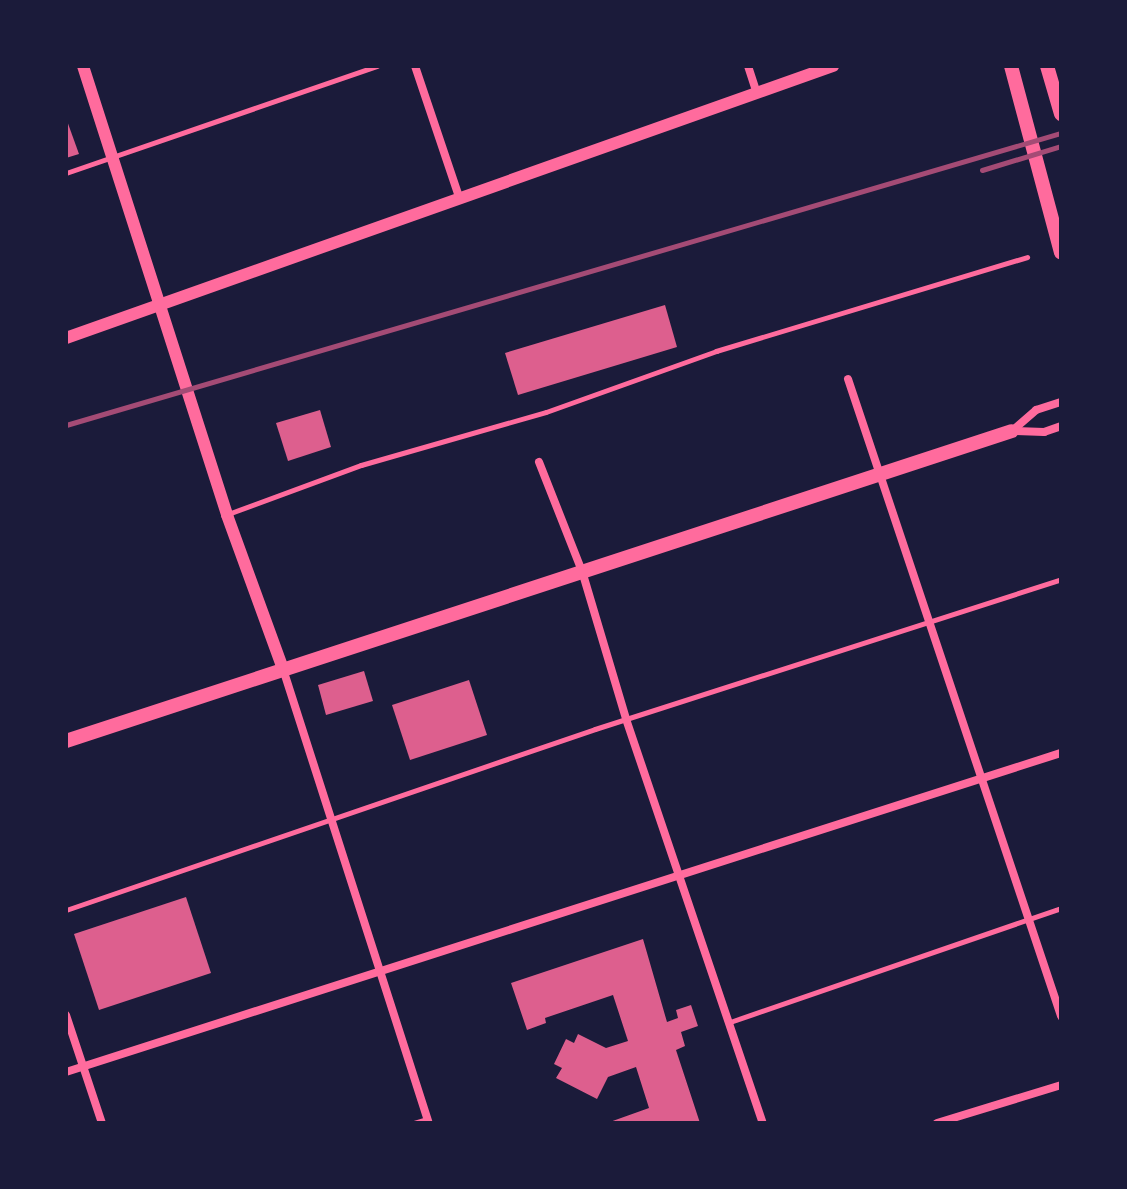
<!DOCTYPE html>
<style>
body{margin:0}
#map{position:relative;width:1127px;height:1189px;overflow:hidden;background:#1b1b3a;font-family:"Source Serif 4",serif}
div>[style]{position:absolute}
.building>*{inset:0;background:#dd5f8e}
.service>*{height:5px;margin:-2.5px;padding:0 2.5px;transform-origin:2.5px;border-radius:2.5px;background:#ff6b9d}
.minor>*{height:8px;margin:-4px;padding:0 4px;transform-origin:4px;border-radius:4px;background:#ff6b9d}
.tertiary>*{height:12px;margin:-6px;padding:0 6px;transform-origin:6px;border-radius:6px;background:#ff6b9d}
.secondary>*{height:14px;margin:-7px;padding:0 7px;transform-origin:7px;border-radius:7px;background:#ff6b9d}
.rail>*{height:5px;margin:-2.5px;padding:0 2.5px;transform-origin:2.5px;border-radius:2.5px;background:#a44b75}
span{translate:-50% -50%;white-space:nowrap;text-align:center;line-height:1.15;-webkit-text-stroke:6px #1b1b3a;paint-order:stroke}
.frame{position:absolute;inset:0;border:68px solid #1b1b3a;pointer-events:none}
</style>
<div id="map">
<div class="building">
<div style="clip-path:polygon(66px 118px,79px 154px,66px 158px)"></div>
<div style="clip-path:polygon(665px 305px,677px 347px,518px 395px,505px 353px)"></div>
<div style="clip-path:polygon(320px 410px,331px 447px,288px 461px,276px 423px)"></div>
<div style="clip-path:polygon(364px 671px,373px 701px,326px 715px,318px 685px)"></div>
<div style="clip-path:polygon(469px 680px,487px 735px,410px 760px,392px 705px)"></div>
<div style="clip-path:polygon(186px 897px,211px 973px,99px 1010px,74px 934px)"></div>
<div style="clip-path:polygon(643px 939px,667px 1022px,678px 1018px,676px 1010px,691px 1005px,698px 1026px,681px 1032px,685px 1046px,676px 1050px,700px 1123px,607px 1123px,649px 1108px,636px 1067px,608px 1077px,597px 1099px,556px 1078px,562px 1068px,554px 1064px,566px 1039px,574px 1043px,578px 1034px,606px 1048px,628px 1041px,613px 995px,545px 1018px,546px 1023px,527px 1030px,511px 983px)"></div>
</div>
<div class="service">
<div style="left:66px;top:173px;width:329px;rotate:-19deg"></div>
<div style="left:228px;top:514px;width:142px;rotate:-20.2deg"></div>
<div style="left:361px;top:465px;width:192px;rotate:-16deg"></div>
<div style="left:546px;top:412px;width:181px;rotate:-19.7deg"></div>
<div style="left:716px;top:351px;width:325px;rotate:-16.8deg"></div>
<div style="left:66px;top:910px;width:559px;rotate:-18.89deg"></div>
<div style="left:595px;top:729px;width:490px;rotate:-17.8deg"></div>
<div style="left:730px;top:1022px;width:350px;rotate:-19deg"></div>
<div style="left:414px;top:1123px;width:14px;rotate:-17deg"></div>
</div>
<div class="minor">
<div style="left:415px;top:66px;width:141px;rotate:71.4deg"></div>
<div style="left:748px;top:66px;width:29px;rotate:72deg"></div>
<div style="left:848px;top:379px;width:672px;rotate:71.51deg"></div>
<div style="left:1012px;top:431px;width:32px;rotate:-41deg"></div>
<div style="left:1036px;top:410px;width:26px;rotate:-18deg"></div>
<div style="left:1013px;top:431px;width:31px;rotate:2deg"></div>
<div style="left:1044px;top:432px;width:18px;rotate:-19deg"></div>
<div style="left:539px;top:462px;width:117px;rotate:68.5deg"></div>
<div style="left:582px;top:571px;width:154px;rotate:73.4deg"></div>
<div style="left:626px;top:719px;width:427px;rotate:71.3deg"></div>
<div style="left:283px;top:669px;width:477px;rotate:72.2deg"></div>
<div style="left:66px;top:1015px;width:114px;rotate:71.6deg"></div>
<div style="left:66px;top:1072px;width:1045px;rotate:-17.78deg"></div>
<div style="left:937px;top:1123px;width:130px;rotate:-17deg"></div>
</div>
<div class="tertiary">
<div style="left:83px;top:66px;width:472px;rotate:72.2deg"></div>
<div style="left:227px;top:515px;width:164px;rotate:70deg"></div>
<div style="left:66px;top:338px;width:814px;rotate:-19.53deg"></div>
</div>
<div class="secondary">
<div style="left:1011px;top:66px;width:193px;rotate:75deg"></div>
<div style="left:1047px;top:66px;width:50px;rotate:73.7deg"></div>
<div style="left:66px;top:741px;width:995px;rotate:-18.14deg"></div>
</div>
<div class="rail">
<div style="left:982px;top:170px;width:83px;rotate:-16.9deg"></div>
<div style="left:66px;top:425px;width:1037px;rotate:-16.36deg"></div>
</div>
<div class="frame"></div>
</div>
